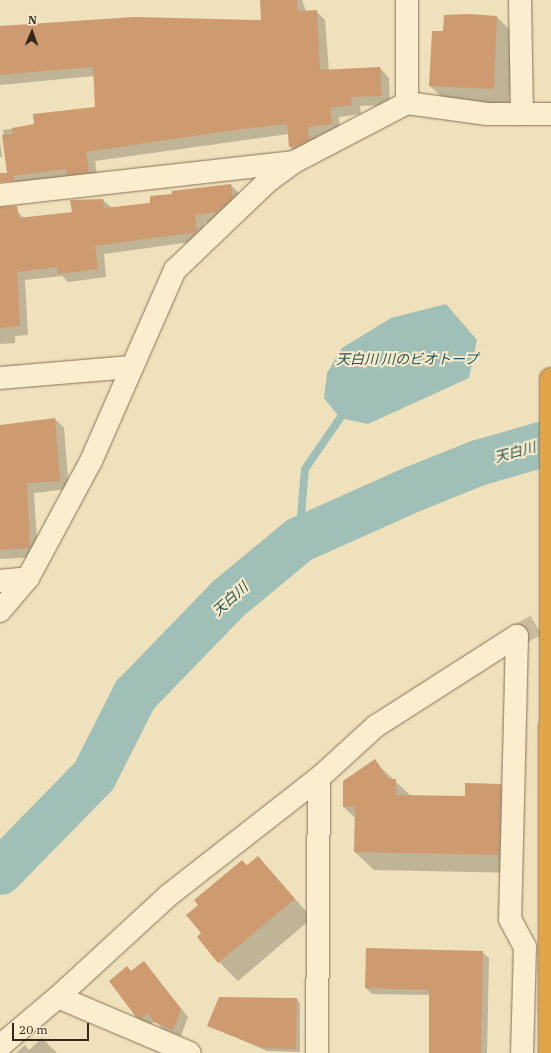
<!DOCTYPE html>
<meta charset="utf-8">
<style>
body{margin:0}
#map{position:relative;width:551px;height:1053px;overflow:hidden;background:#efe1bc;font-family:"IBM Plex Serif","Noto Sans JP",serif}
div>[style]{position:absolute}
.water>*{inset:0;background:#a0c0b7}
.shadow>*{inset:0;background:#0003}
.stream>*{height:8px;margin:-4px;padding:0 4px;transform-origin:4px;border-radius:4px;background:#a0c0b7}
.river>*{height:46px;margin:-23px;padding:0 23px;transform-origin:23px;border-radius:23px;background:#a0c0b7}
.building>*{inset:0;background:#ce9a70}
.street-tunnel>*{height:22px;margin-top:-11px;transform-origin:0;background:repeating-linear-gradient(90deg,#cabc9c 0 22px,transparent 0 33px)}
.roads{filter:drop-shadow(0 0 1px #867155) drop-shadow(0 0 1px #867155)}
.street>*{height:22px;margin:-11px;padding:0 11px;transform-origin:11px;border-radius:11px;background:#faeecf}
.highway>*{height:22px;margin:-11px;padding:0 11px;transform-origin:11px;border-radius:11px;background:#e3a448}
span{translate:-50% -50%;white-space:nowrap;text-align:center;line-height:1.15;-webkit-text-stroke:4px #f6ebcc;paint-order:stroke}
.water-label{font-size:14px;color:#295654;font-style:italic}
.north{position:absolute;left:12px;top:12px;width:40px;height:40px;-webkit-text-stroke:3px #f6ebcc;paint-order:stroke;rotate:2deg;font-size:11px;font-weight:700;line-height:16px;text-align:center;color:#35281b}
.north::after{content:'';display:block;margin:auto;width:14px;height:18px;background:#35281b;clip-path:polygon(50% 0,100% 100%,50% 72%,0 100%)}
.scale{position:absolute;left:12px;top:1023px;width:77px;height:18px;box-sizing:border-box;border:2px solid #35281b;border-top:0;padding-left:5px;font-size:12px;line-height:14px;white-space:nowrap;color:#35281b;-webkit-text-stroke:3px #f6ebcc;paint-order:stroke}
</style>
<div id="map">
<div class="water">
<div style="clip-path:polygon(446px 304px,477px 340px,469px 378px,368px 424px,340px 418px,324px 398px,327px 373px,342px 348px,391px 318px)"></div>
</div>
<div class="shadow">
<div style="clip-path:polygon(261px 0,302px 0,306px 11px,316px 11px,325px 20px,329px 71px,380px 68px,389px 78px,390px 105px,360px 106px,361px 114px,339px 117px,340px 133px,317px 136px,318px 149px,299px 156px,290px 147px,289px 134px,95px 161px,98px 181px,18px 185px,9px 176px,3px 130px,36px 125px,96px 107px,94px 76px,0 85px,0 28px,262px 21px)"></div>
<div style="clip-path:polygon(445px 16px,497px 17px,513px 33px,509px 104px,446px 101px,430px 86px,444px 33px)"></div>
<div style="clip-path:polygon(0 141px,2px 157px,0 157px)"></div>
<div style="clip-path:polygon(231px 185px,240px 194px,226px 221px,204px 223px,205px 240px,104px 254px,106px 277px,68px 282px,62px 276px,25px 280px,28px 335px,15px 336px,15px 343px,0 344px,0 214px,18px 212px,25px 219px,73px 213px,103px 200px,112px 208px,151px 203px,174px 195px)"></div>
<div style="clip-path:polygon(55px 419px,64px 428px,69px 489px,34px 493px,38px 557px,0 559px,0 427px)"></div>
<div style="clip-path:polygon(374px 761px,411px 796px,466px 797px,500px 785px,519px 803px,517px 873px,374px 870px,355px 852px,356px 819px,344px 807px)"></div>
<div style="clip-path:polygon(258px 857px,312px 918px,238px 981px,219px 962px,202px 933px,199px 905px)"></div>
<div style="clip-path:polygon(482px 952px,489px 958px,487px 1053px,429px 1053px,430px 995px,372px 994px,366px 988px)"></div>
<div style="clip-path:polygon(144px 962px,188px 1017px,181px 1036px,163px 1029px,155px 1021px,149px 1026px,145px 1024px,137px 1016px)"></div>
<div style="clip-path:polygon(296px 999px,300px 1003px,300px 1052px,267px 1051px,209px 1026px)"></div>
<div style="clip-path:polygon(42px 1038px,57px 1053px,16px 1053px,25px 1045px,29px 1050px)"></div>
</div>
<div class="stream">
<div style="left:299px;top:540px;width:71px;rotate:-85.2deg"></div>
<div style="left:305px;top:469px;width:62px;rotate:-55.5deg"></div>
</div>
<div class="river">
<div style="left:0;top:872px;width:134px;rotate:-45.6deg"></div>
<div style="left:94px;top:776px;width:91px;rotate:-63.2deg"></div>
<div style="left:135px;top:695px;width:135px;rotate:-45.9deg"></div>
<div style="left:229px;top:598px;width:91px;rotate:-39.6deg"></div>
<div style="left:299px;top:540px;width:125px;rotate:-24.1deg"></div>
<div style="left:413px;top:489px;width:70px;rotate:-21.8deg"></div>
<div style="left:478px;top:463px;width:76px;rotate:-16deg"></div>
</div>
<div class="building">
<div style="clip-path:polygon(260px 0,297px 0,298px 11px,317px 10px,320px 70px,380px 67px,382px 96px,351px 97px,352px 105px,330px 108px,332px 124px,308px 127px,309px 140px,297px 146px,289px 147px,287px 124px,234px 130px,86px 152px,89px 172px,67px 175px,66px 169px,14px 176px,14px 181px,0 182px,0 173px,7px 173px,2px 135px,13px 134px,12px 128px,34px 124px,33px 114px,95px 107px,93px 67px,0 75px,0 26px,134px 17px,261px 20px)"></div>
<div style="clip-path:polygon(468px 14px,497px 16px,494px 89px,429px 86px,432px 31px,443px 31px,444px 15px)"></div>
<div style="clip-path:polygon(231px 184px,233px 198px,217px 212px,195px 215px,197px 232px,95px 246px,98px 269px,58px 274px,57px 267px,17px 272px,20px 326px,0 328px,0 207px,17px 206px,19px 218px,72px 212px,70px 200px,103px 199px,104px 208px,150px 203px,150px 196px,172px 194px,172px 191px)"></div>
<div style="clip-path:polygon(55px 418px,60px 481px,27px 483px,30px 548px,0 550px,0 425px)"></div>
<div style="clip-path:polygon(375px 759px,388px 779px,396px 779px,396px 795px,465px 796px,465px 783px,501px 784px,499px 855px,354px 852px,355px 807px,343px 807px,343px 781px)"></div>
<div style="clip-path:polygon(258px 856px,295px 899px,218px 963px,197px 937px,201px 933px,186px 915px,198px 905px,194px 900px,242px 860px,247px 865px)"></div>
<div style="clip-path:polygon(366px 948px,483px 951px,481px 1053px,429px 1053px,429px 990px,365px 988px)"></div>
<div style="clip-path:polygon(144px 961px,181px 1009px,173px 1030px,154px 1022px,148px 1013px,141px 1019px,136px 1017px,109px 981px,127px 966px,131px 971px)"></div>
<div style="clip-path:polygon(219px 997px,297px 998px,296px 1049px,263px 1048px,207px 1026px)"></div>
</div>
<div class="street-tunnel">
<div style="left:517px;top:636px;width:39px;rotate:-30deg"></div>
</div>
<div class="roads">
<div class="street">
<div style="left:520px;top:0;width:114px;rotate:89deg"></div>
<div style="left:407px;top:103px;width:103px;rotate:-90deg"></div>
<div style="left:0;top:195px;width:295px;rotate:-6.4deg"></div>
<div style="left:0;top:378px;width:132px;rotate:-4.8deg"></div>
<div style="left:0;top:581px;width:28px;rotate:-6deg"></div>
<div style="left:0;top:611px;width:43px;rotate:-49.7deg"></div>
<div style="left:28px;top:578px;width:133px;rotate:-61.7deg"></div>
<div style="left:91px;top:461px;width:209px;rotate:-66.3deg"></div>
<div style="left:175px;top:270px;width:129px;rotate:-43.7deg"></div>
<div style="left:268px;top:181px;width:32px;rotate:-36deg"></div>
<div style="left:294px;top:162px;width:127px;rotate:-27.6deg"></div>
<div style="left:407px;top:103px;width:81px;rotate:7.8deg"></div>
<div style="left:487px;top:114px;width:64px"></div>
<div style="left:517px;top:636px;width:283px;rotate:91.4deg"></div>
<div style="left:510px;top:919px;width:32px;rotate:62deg"></div>
<div style="left:525px;top:947px;width:106px;rotate:91.6deg"></div>
<div style="left:58px;top:997px;width:143px;rotate:23deg"></div>
<div style="left:0;top:1046px;width:76px;rotate:-40.2deg"></div>
<div style="left:58px;top:997px;width:151px;rotate:-42.6deg"></div>
<div style="left:169px;top:895px;width:190px;rotate:-38deg"></div>
<div style="left:319px;top:778px;width:77px;rotate:-42.4deg"></div>
<div style="left:376px;top:726px;width:167px;rotate:-32.6deg"></div>
<div style="left:317px;top:1053px;width:275px;rotate:-89.6deg"></div>
</div>
<div class="highway">
<div style="left:550px;top:1053px;width:674px;rotate:-89.91deg"></div>
</div>
</div>
<div class="water-label">
<span style="left:407px;top:359px">天白川 川のビオトープ</span>
<span style="left:515px;top:452px;rotate:-15deg">天白川</span>
<span style="left:230px;top:599px;rotate:-42deg">天白川</span>
</div>
<div class="north">N</div>
<div class="scale">20 m</div>
</div>
